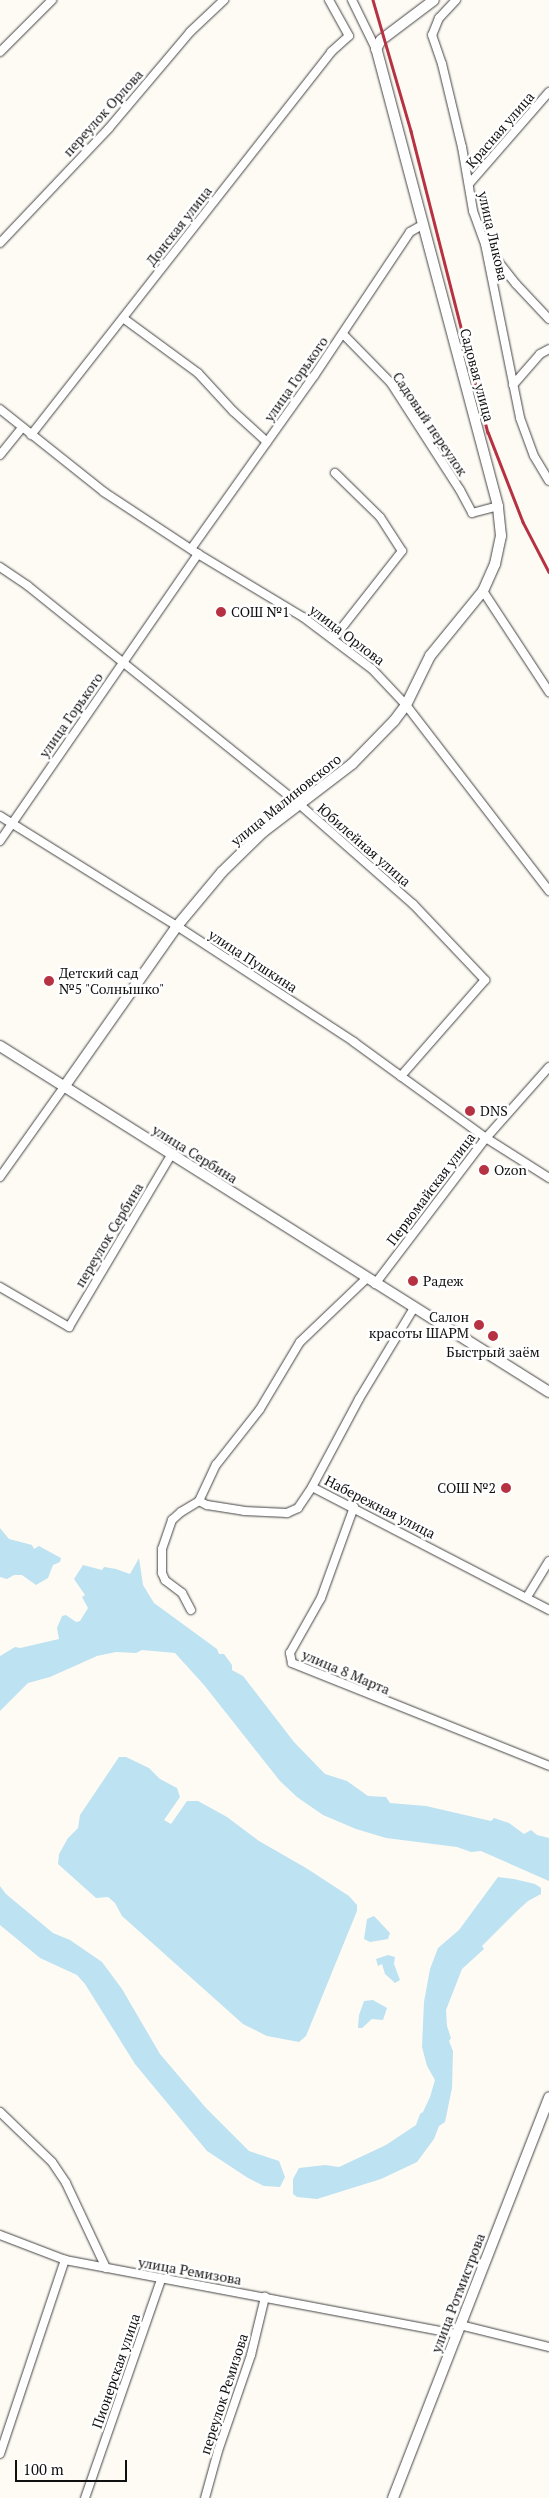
<!DOCTYPE html>
<meta charset="utf-8">
<style>
body{margin:0}
#map{position:relative;width:549px;height:2498px;overflow:hidden;background:#fefbf4;font-family:"PT Serif",serif}
div>[style]{position:absolute}
.water>*{inset:0;background:#bde2f2}
.roads{filter:drop-shadow(0 0 1px #434343) drop-shadow(0 0 1px #434343)}
.minor>*{height:8px;margin:-4px;padding:0 4px;transform-origin:4px;border-radius:4px;background:#fff}
.tertiary>*{height:10px;margin:-5px;padding:0 5px;transform-origin:5px;border-radius:5px;background:#fff}
.rail>*{height:2.5px;margin:-1.25px;padding:0 1.25px;transform-origin:1.25px;border-radius:1.25px;background:#b63242}
.dots>*{width:14px;height:14px;translate:-50% -50%;box-sizing:border-box;border:2px solid #fff;border-radius:50%}
span{translate:-50% -50%;white-space:nowrap;text-align:center;line-height:1.15;-webkit-text-stroke:5px #fff;paint-order:stroke}
.street-label{font-size:14px;color:#101010}
.poi-label{font-size:14px;color:#101010}
.left{translate:0 -50%;text-align:left}
.right{translate:-100% -50%;text-align:right}
.scale{position:absolute;left:15px;top:2460px;width:112px;height:22px;box-sizing:border-box;border:2px solid #101010;border-top:0;padding-left:6px;font-size:15px;line-height:18px;white-space:nowrap;color:#101010;-webkit-text-stroke:4px #fff;paint-order:stroke}
</style>
<div id="map">
<div class="water">
<div style="clip-path:polygon(0 1528px,9px 1539px,32px 1545px,34px 1549px,39px 1546px,61px 1558px,60px 1562px,53px 1565px,48px 1578px,36px 1585px,22px 1575px,14px 1575px,7px 1579px,0 1577px)"></div>
<div style="clip-path:polygon(139px 1558px,143px 1585px,154px 1603px,217px 1649px,219px 1654px,224px 1654px,232px 1665px,232px 1670px,243px 1676px,294px 1742px,325px 1774px,347px 1781px,368px 1796px,386px 1797px,390px 1803px,426px 1806px,491px 1821px,494px 1818px,509px 1823px,524px 1834px,531px 1830px,537px 1835px,549px 1838px,549px 1881px,481px 1851px,471px 1852px,457px 1847px,386px 1838px,356px 1829px,323px 1815px,297px 1797px,280px 1781px,204px 1685px,175px 1653px,142px 1650px,136px 1653px,116px 1652px,97px 1656px,50px 1677px,28px 1683px,0 1711px,0 1656px,15px 1647px,20px 1648px,59px 1639px,57px 1628px,62px 1616px,66px 1615px,76px 1622px,80px 1621px,88px 1608px,82px 1597px,85px 1595px,74px 1579px,83px 1565px,102px 1570px,104px 1567px,116px 1569px,130px 1574px)"></div>
<div style="clip-path:polygon(119px 1757px,126px 1757px,149px 1768px,160px 1779px,177px 1788px,180px 1797px,164px 1820px,171px 1824px,187px 1801px,198px 1801px,227px 1817px,259px 1841px,306px 1868px,349px 1896px,357px 1905px,357px 1911px,306px 2036px,299px 2042px,267px 2036px,243px 2024px,122px 1916px,115px 1903px,108px 1897px,96px 1898px,58px 1864px,59px 1854px,68px 1838px,78px 1828px,80px 1815px)"></div>
<div style="clip-path:polygon(498px 1877px,514px 1879px,535px 1884px,541px 1888px,541px 1894px,528px 1901px,516px 1912px,482px 1946px,484px 1949px,462px 1969px,446px 2010px,447px 2026px,451px 2038px,449px 2041px,453px 2051px,452px 2088px,445px 2122px,439px 2126px,434px 2139px,417px 2162px,381px 2179px,317px 2199px,297px 2197px,293px 2194px,293px 2179px,299px 2168px,325px 2165px,339px 2167px,386px 2145px,416px 2125px,420px 2114px,423px 2112px,430px 2097px,435px 2080px,427px 2066px,422px 2047px,424px 2002px,430px 1969px,438px 1948px,459px 1930px)"></div>
<div style="clip-path:polygon(0 1886px,6px 1894px,53px 1933px,70px 1940px,102px 1962px,122px 1989px,160px 2054px,206px 2108px,249px 2151px,279px 2161px,285px 2177px,280px 2187px,264px 2186px,248px 2178px,207px 2151px,135px 2064px,85px 1984px,77px 1975px,40px 1958px,0 1925px)"></div>
<div style="clip-path:polygon(374px 1916px,390px 1933px,388px 1939px,370px 1942px,364px 1939px,367px 1919px)"></div>
<div style="clip-path:polygon(388px 1955px,395px 1957px,394px 1964px,400px 1980px,395px 1983px,385px 1974px,382px 1964px,378px 1966px,376px 1959px)"></div>
<div style="clip-path:polygon(373px 2000px,387px 2008px,383px 2020px,372px 2019px,362px 2028px,358px 2028px,359px 2015px,364px 2001px)"></div>
</div>
<div class="roads">
<div class="minor">
<div style="left:352px;top:0;width:55px;rotate:63.9deg"></div>
<div style="left:456px;top:0;width:25px;rotate:133deg"></div>
<div style="left:439px;top:18px;width:18px;rotate:112deg"></div>
<div style="left:432px;top:35px;width:31px;rotate:71deg"></div>
<div style="left:442px;top:64px;width:85px;rotate:76.5deg"></div>
<div style="left:462px;top:147px;width:65px;rotate:80.2deg"></div>
<div style="left:473px;top:211px;width:35px;rotate:70deg"></div>
<div style="left:485px;top:244px;width:177px;rotate:78.6deg"></div>
<div style="left:520px;top:418px;width:40px;rotate:69.8deg"></div>
<div style="left:534px;top:456px;width:29px;rotate:59deg"></div>
<div style="left:0;top:52px;width:74px;rotate:-45deg"></div>
<div style="left:469px;top:184px;width:122px;rotate:-49deg"></div>
<div style="left:0;top:243px;width:158px;rotate:-46.5deg"></div>
<div style="left:109px;top:128px;width:126px;rotate:-49.8deg"></div>
<div style="left:190px;top:32px;width:47px;rotate:-43.3deg"></div>
<div style="left:486px;top:246px;width:48px;rotate:51.7deg"></div>
<div style="left:516px;top:284px;width:48px;rotate:46.7deg"></div>
<div style="left:123px;top:318px;width:93px;rotate:36.3deg"></div>
<div style="left:198px;top:373px;width:52px;rotate:47.4deg"></div>
<div style="left:233px;top:411px;width:46px;rotate:42.4deg"></div>
<div style="left:343px;top:334px;width:69px;rotate:45.6deg"></div>
<div style="left:391px;top:383px;width:127px;rotate:57.2deg"></div>
<div style="left:460px;top:490px;width:26px;rotate:62deg"></div>
<div style="left:472px;top:513px;width:27px;rotate:-15deg"></div>
<div style="left:513px;top:385px;width:41px;rotate:-48.9deg"></div>
<div style="left:540px;top:354px;width:10px;rotate:-29deg"></div>
<div style="left:0;top:409px;width:133px;rotate:38.6deg"></div>
<div style="left:104px;top:492px;width:113px;rotate:33.4deg"></div>
<div style="left:198px;top:554px;width:122px;rotate:31deg"></div>
<div style="left:303px;top:617px;width:86px;rotate:37deg"></div>
<div style="left:372px;top:669px;width:50px;rotate:46.6deg"></div>
<div style="left:406px;top:705px;width:235px;rotate:52.4deg"></div>
<div style="left:31px;top:435px;width:487px;rotate:-51.9deg"></div>
<div style="left:331px;top:52px;width:24px;rotate:-42deg"></div>
<div style="left:349px;top:36px;width:41px;rotate:-119.1deg"></div>
<div style="left:0;top:455px;width:35px;rotate:-51deg"></div>
<div style="left:191px;top:549px;width:212px;rotate:-54.6deg"></div>
<div style="left:314px;top:376px;width:173px;rotate:-56.3deg"></div>
<div style="left:410px;top:232px;width:14px;rotate:-30deg"></div>
<div style="left:0;top:567px;width:34px;rotate:34deg"></div>
<div style="left:28px;top:586px;width:348px;rotate:38.8deg"></div>
<div style="left:299px;top:804px;width:152px;rotate:41.3deg"></div>
<div style="left:413px;top:904px;width:105px;rotate:46.5deg"></div>
<div style="left:485px;top:980px;width:128px;rotate:131.2deg"></div>
<div style="left:483px;top:591px;width:121px;rotate:56.8deg"></div>
<div style="left:333px;top:639px;width:112px;rotate:-51.9deg"></div>
<div style="left:402px;top:551px;width:40px;rotate:-122.9deg"></div>
<div style="left:380px;top:517px;width:63px;rotate:-135.6deg"></div>
<div style="left:0;top:816px;width:208px;rotate:31.9deg"></div>
<div style="left:177px;top:926px;width:212px;rotate:33.2deg"></div>
<div style="left:354px;top:1042px;width:163px;rotate:36deg"></div>
<div style="left:486px;top:1138px;width:75px;rotate:32.4deg"></div>
<div style="left:0;top:841px;width:349px;rotate:-55.4deg"></div>
<div style="left:0;top:1177px;width:110px;rotate:-54.6deg"></div>
<div style="left:375px;top:1284px;width:183px;rotate:-52.8deg"></div>
<div style="left:486px;top:1138px;width:95px;rotate:-48.4deg"></div>
<div style="left:0;top:1287px;width:80px;rotate:30.1deg"></div>
<div style="left:69px;top:1327px;width:200px;rotate:-59.3deg"></div>
<div style="left:312px;top:1487px;width:100px;rotate:-61.9deg"></div>
<div style="left:359px;top:1399px;width:106px;rotate:-58.9deg"></div>
<div style="left:199px;top:1501px;width:9px;rotate:27deg"></div>
<div style="left:207px;top:1505px;width:37px;rotate:9deg"></div>
<div style="left:244px;top:1511px;width:43px;rotate:2.7deg"></div>
<div style="left:287px;top:1513px;width:12px;rotate:-24deg"></div>
<div style="left:298px;top:1508px;width:25px;rotate:-56deg"></div>
<div style="left:312px;top:1487px;width:267px;rotate:27.4deg"></div>
<div style="left:354px;top:1507px;width:97px;rotate:109.9deg"></div>
<div style="left:321px;top:1598px;width:63px;rotate:119.4deg"></div>
<div style="left:290px;top:1653px;width:10px;rotate:79deg"></div>
<div style="left:292px;top:1663px;width:277px;rotate:21.8deg"></div>
<div style="left:527px;top:1597px;width:42px;rotate:-58.6deg"></div>
<div style="left:191px;top:1610px;width:19px;rotate:-118deg"></div>
<div style="left:182px;top:1593px;width:21px;rotate:-143deg"></div>
<div style="left:165px;top:1580px;width:8px;rotate:-113deg"></div>
<div style="left:162px;top:1573px;width:24px;rotate:-90deg"></div>
<div style="left:162px;top:1549px;width:31px;rotate:-71deg"></div>
<div style="left:172px;top:1520px;width:12px;rotate:-42deg"></div>
<div style="left:181px;top:1512px;width:21px;rotate:-31deg"></div>
<div style="left:199px;top:1501px;width:40px;rotate:-65deg"></div>
<div style="left:216px;top:1465px;width:71px;rotate:-51.8deg"></div>
<div style="left:260px;top:1409px;width:78px;rotate:-59.2deg"></div>
<div style="left:300px;top:1342px;width:93px;rotate:-43.7deg"></div>
<div style="left:0;top:2112px;width:72px;rotate:43.9deg"></div>
<div style="left:52px;top:2162px;width:25px;rotate:56deg"></div>
<div style="left:66px;top:2183px;width:94px;rotate:64.8deg"></div>
<div style="left:0;top:2235px;width:70px;rotate:21deg"></div>
<div style="left:65px;top:2260px;width:399px;rotate:10.7deg"></div>
<div style="left:460px;top:2325px;width:92px;rotate:13.9deg"></div>
<div style="left:0;top:2454px;width:205px;rotate:-71.5deg"></div>
<div style="left:85px;top:2498px;width:231px;rotate:-70.8deg"></div>
<div style="left:205px;top:2498px;width:49px;rotate:-74.5deg"></div>
<div style="left:218px;top:2451px;width:102px;rotate:-71deg"></div>
<div style="left:251px;top:2355px;width:60px;rotate:-76.4deg"></div>
</div>
<div class="tertiary">
<div style="left:0;top:1046px;width:649px;rotate:32.22deg"></div>
<div style="left:64px;top:1087px;width:197px;rotate:-54.9deg"></div>
<div style="left:177px;top:926px;width:70px;rotate:-50.2deg"></div>
<div style="left:222px;top:872px;width:57px;rotate:-44.3deg"></div>
<div style="left:263px;top:832px;width:112px;rotate:-37.4deg"></div>
<div style="left:352px;top:764px;width:60px;rotate:-45.7deg"></div>
<div style="left:394px;top:721px;width:20px;rotate:-53deg"></div>
<div style="left:406px;top:705px;width:55px;rotate:-63.9deg"></div>
<div style="left:430px;top:656px;width:84px;rotate:-50.8deg"></div>
<div style="left:483px;top:591px;width:30px;rotate:-66deg"></div>
<div style="left:495px;top:564px;width:29px;rotate:-78deg"></div>
<div style="left:501px;top:536px;width:30px;rotate:-96deg"></div>
<div style="left:498px;top:506px;width:473px;rotate:-104.9deg"></div>
<div style="left:376px;top:49px;width:10px;rotate:-61deg"></div>
<div style="left:381px;top:40px;width:66px;rotate:-37deg"></div>
<div style="left:393px;top:2498px;width:430px;rotate:-68.7deg"></div>
</div>
</div>
<div class="rail">
<div style="left:373px;top:0;width:136px;rotate:73.8deg"></div>
<div style="left:411px;top:131px;width:311px;rotate:75.7deg"></div>
<div style="left:488px;top:432px;width:97px;rotate:68.7deg"></div>
<div style="left:523px;top:522px;width:56px;rotate:62.5deg"></div>
</div>
<div class="dots">
<div style="left:221px;top:612px;background:#b63242"></div>
<div style="left:49px;top:981px;background:#b63242"></div>
<div style="left:470px;top:1111px;background:#b63242"></div>
<div style="left:484px;top:1170px;background:#b63242"></div>
<div style="left:413px;top:1281px;background:#b63242"></div>
<div style="left:479px;top:1325px;background:#b63242"></div>
<div style="left:493px;top:1336px;background:#b63242"></div>
<div style="left:506px;top:1488px;background:#b63242"></div>
</div>
<div class="street-label">
<span style="left:103px;top:113px;rotate:-48deg">переулок Орлова</span>
<span style="left:500px;top:130px;rotate:-49deg">Красная улица</span>
<span style="left:179px;top:226px;rotate:-52deg">Донская улица</span>
<span style="left:493px;top:236px;rotate:77deg">улица Лыкова</span>
<span style="left:477px;top:375px;rotate:75deg">Садовая улица</span>
<span style="left:296px;top:379px;rotate:-55deg">улица Горького</span>
<span style="left:430px;top:424px;rotate:56deg">Садовый переулок</span>
<span style="left:347px;top:635px;rotate:37deg">улица Орлова</span>
<span style="left:71px;top:715px;rotate:-55deg">улица Горького</span>
<span style="left:286px;top:800px;rotate:-39deg">улица Малиновского</span>
<span style="left:364px;top:845px;rotate:41deg">Юбилейная улица</span>
<span style="left:253px;top:961px;rotate:33deg">улица Пушкина</span>
<span style="left:195px;top:1154px;rotate:32deg">улица Сербина</span>
<span style="left:431px;top:1189px;rotate:-53deg">Первомайская улица</span>
<span style="left:109px;top:1235px;rotate:-59deg">переулок Сербина</span>
<span style="left:380px;top:1507px;rotate:27deg">Набережная улица</span>
<span style="left:346px;top:1672px;rotate:23deg">улица 8 Марта</span>
<span style="left:190px;top:2271px;rotate:10deg">улица Ремизова</span>
<span style="left:458px;top:2293px;rotate:-69deg">улица Ротмистрова</span>
<span style="left:116px;top:2371px;rotate:-71deg">Пионерская улица</span>
<span style="left:224px;top:2394px;rotate:-72deg">переулок Ремизова</span>
</div>
<div class="poi-label">
<span class="left" style="left:231px;top:612px">СОШ №1</span>
<span class="left" style="left:59px;top:981px">Детский сад<br>№5 "Солнышко"</span>
<span class="left" style="left:480px;top:1111px">DNS</span>
<span class="left" style="left:494px;top:1170px">Ozon</span>
<span class="left" style="left:423px;top:1281px">Радеж</span>
<span class="right" style="left:469px;top:1325px">Салон<br>красоты ШАРМ</span>
<span style="left:493px;top:1352px">Быстрый заём</span>
<span class="right" style="left:496px;top:1488px">СОШ №2</span>
</div>
<div class="scale">100 m</div>
</div>
